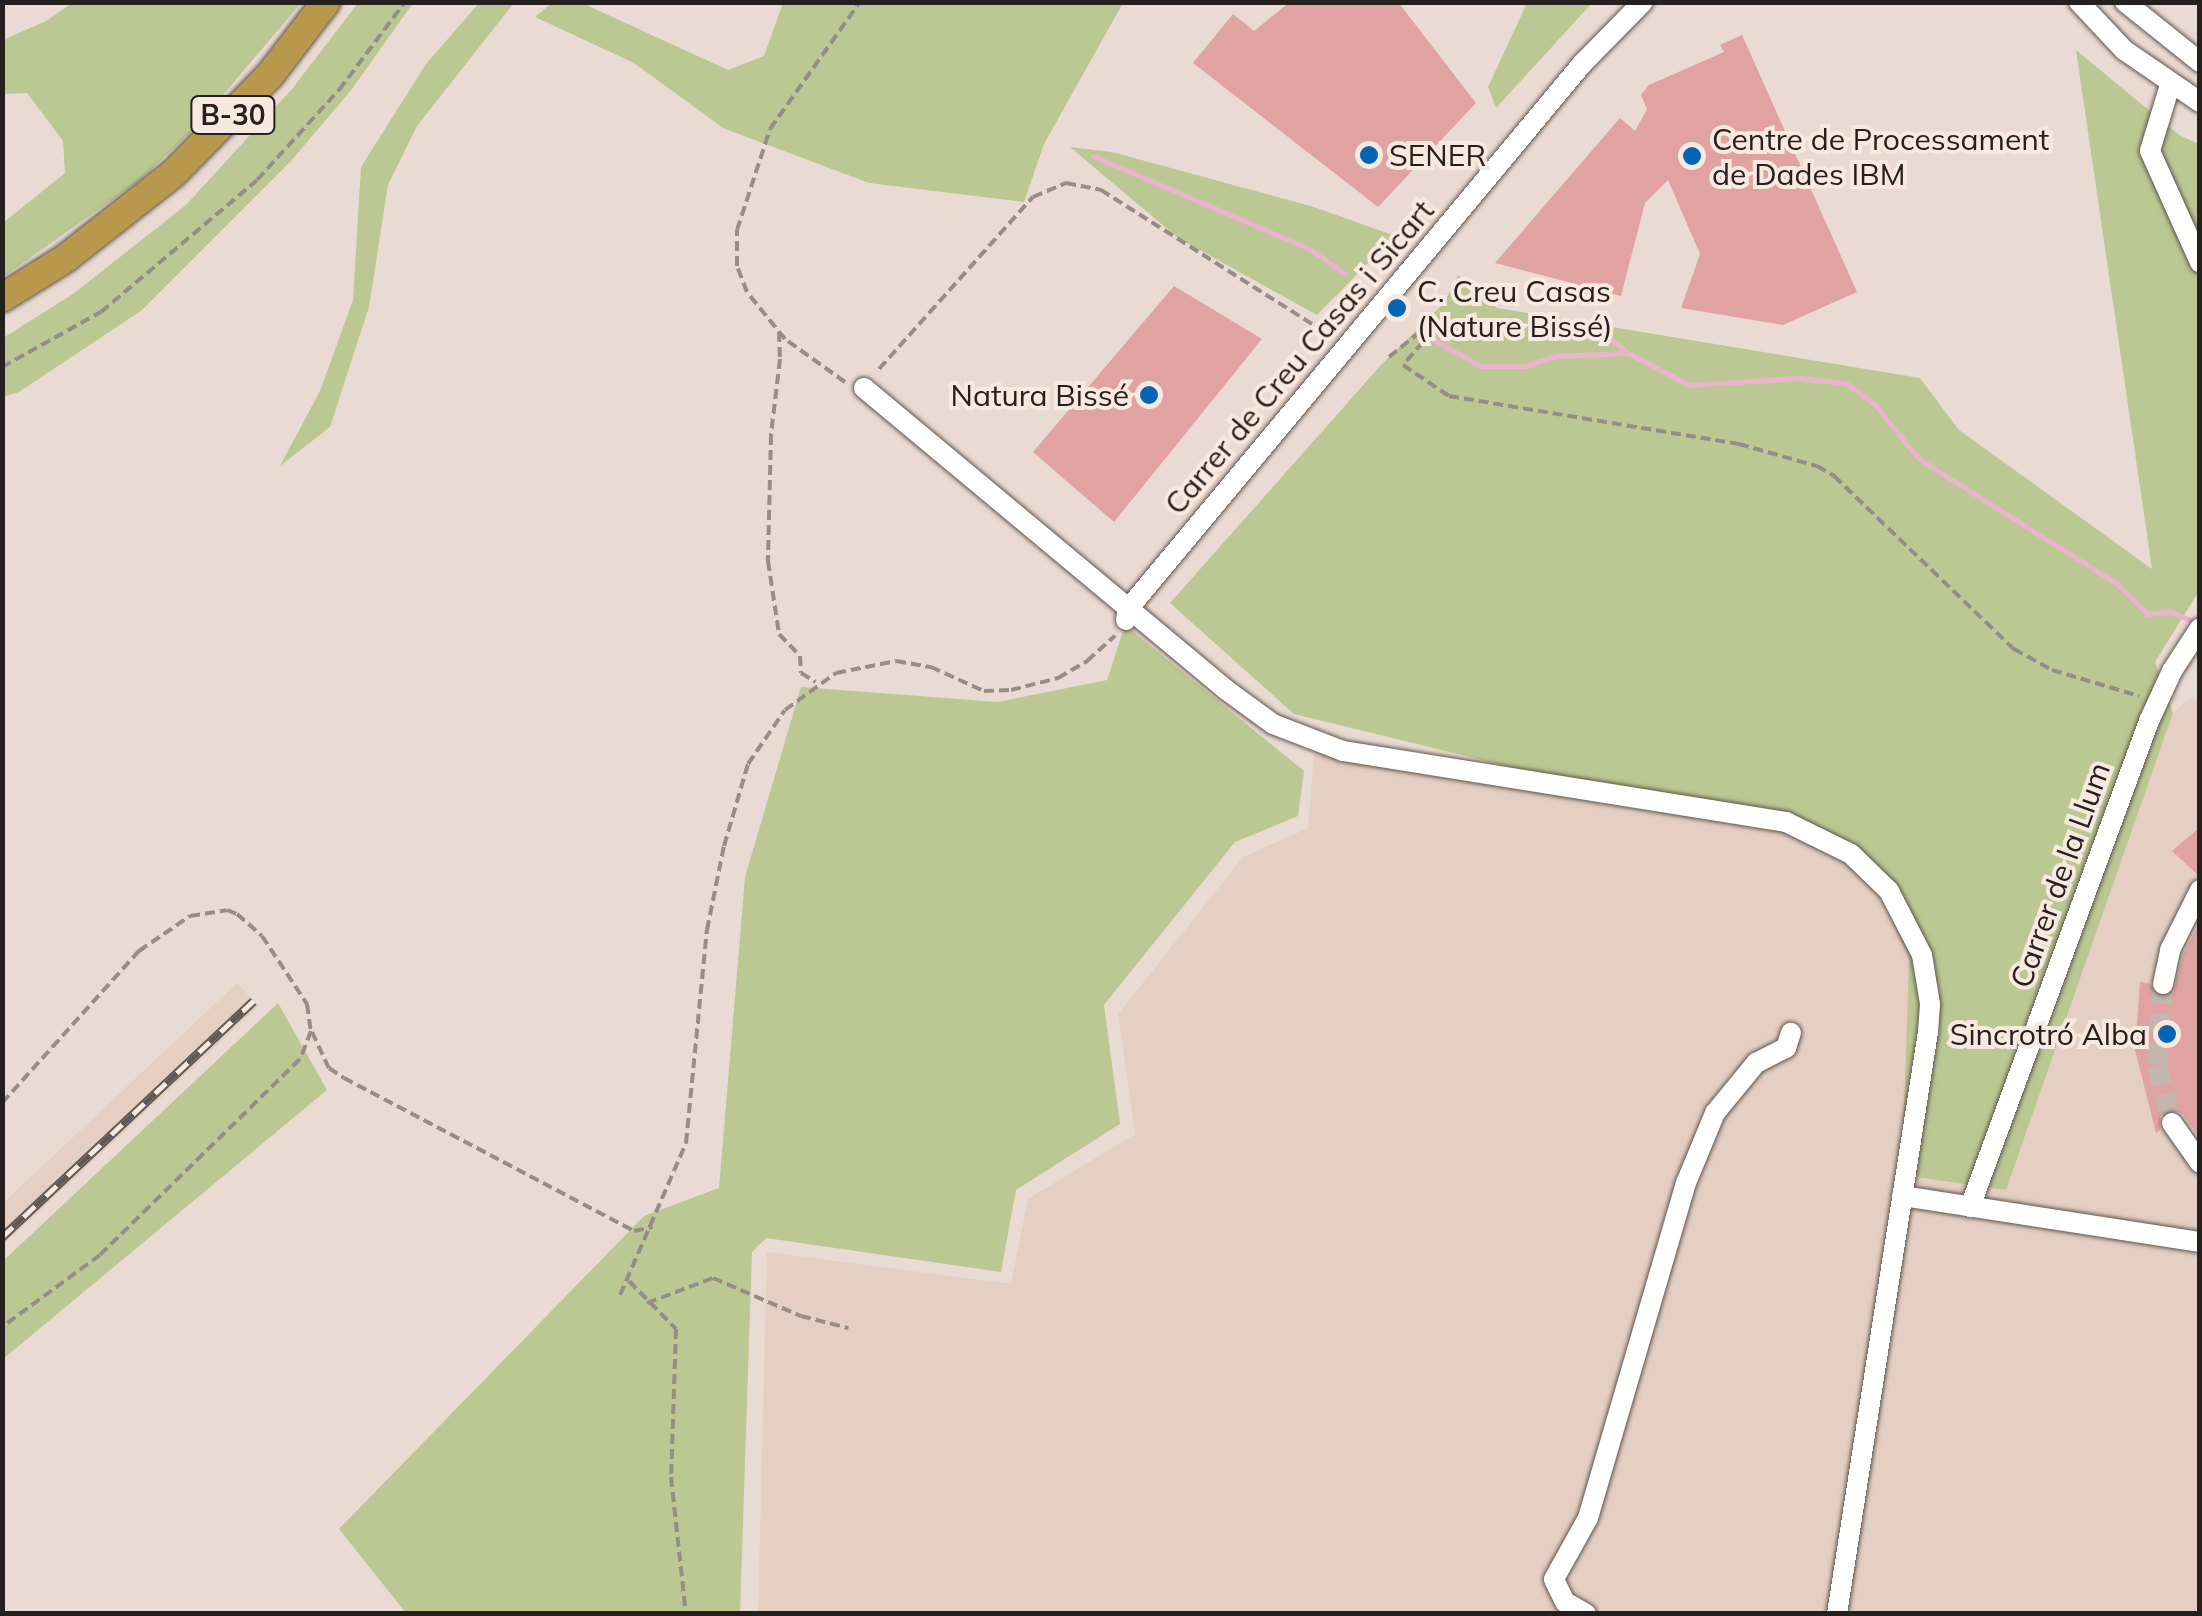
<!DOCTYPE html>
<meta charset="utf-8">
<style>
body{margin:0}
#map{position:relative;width:2202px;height:1616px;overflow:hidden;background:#e9dbd3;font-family:Mulish,sans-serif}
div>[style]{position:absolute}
.built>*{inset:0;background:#e4cfc2}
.green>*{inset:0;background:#bbc893}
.stream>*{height:5px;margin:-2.5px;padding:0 2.5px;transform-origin:2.5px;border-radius:2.5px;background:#ebb3ce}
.building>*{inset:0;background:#e0a3a1}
.minor-tunnel>*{height:20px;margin-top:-10px;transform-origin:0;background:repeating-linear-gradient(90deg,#c2b6af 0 20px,transparent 0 30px)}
.path>*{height:4px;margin-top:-2px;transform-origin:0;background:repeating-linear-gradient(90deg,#978d87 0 10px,transparent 0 15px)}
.roads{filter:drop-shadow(0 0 2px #60544d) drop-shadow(0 0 2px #60544d)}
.minor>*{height:20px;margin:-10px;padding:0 10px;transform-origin:10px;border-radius:10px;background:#fff}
.highway>*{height:28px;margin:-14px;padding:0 14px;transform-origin:14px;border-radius:14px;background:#b8984d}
.rail>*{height:9px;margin-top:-4.5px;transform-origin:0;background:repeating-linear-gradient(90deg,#f7e8e0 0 15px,#605854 0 30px);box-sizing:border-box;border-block:2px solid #605854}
.dots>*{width:28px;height:28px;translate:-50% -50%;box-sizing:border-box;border:5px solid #f7e8e0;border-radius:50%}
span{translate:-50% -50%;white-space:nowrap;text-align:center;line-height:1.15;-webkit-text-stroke:8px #f7e8e0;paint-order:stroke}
.shield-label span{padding:2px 8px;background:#f7e8e0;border:2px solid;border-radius:8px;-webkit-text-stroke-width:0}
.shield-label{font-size:28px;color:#25201d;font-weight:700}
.poi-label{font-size:30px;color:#25201d}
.left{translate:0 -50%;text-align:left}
.right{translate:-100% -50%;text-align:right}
.street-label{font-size:30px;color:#25201d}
.frame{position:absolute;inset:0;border:5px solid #25201d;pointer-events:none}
</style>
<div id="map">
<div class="built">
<div style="clip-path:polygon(2190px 698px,2199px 701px,2199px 1613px,758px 1614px,767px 1252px,1011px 1284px,1028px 1199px,1135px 1134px,1118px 1014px,1243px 857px,1308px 828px,1314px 752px,1677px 809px,1810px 840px,1875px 882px,1909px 957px,1903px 1175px,2173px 713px)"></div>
<div style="clip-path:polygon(237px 983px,259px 1006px,3px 1245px,3px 1203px)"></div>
</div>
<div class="green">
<div style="clip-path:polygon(72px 3px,301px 3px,195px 128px,140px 180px,3px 277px,3px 223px,65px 173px,63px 141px,27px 93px,3px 94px,3px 40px,46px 21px)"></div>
<div style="clip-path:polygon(358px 3px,413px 3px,352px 89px,291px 161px,141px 311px,19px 392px,3px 397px,3px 338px,73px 294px,186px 205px,292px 89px)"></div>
<div style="clip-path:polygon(479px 3px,514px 3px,417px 126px,388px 185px,369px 307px,330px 427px,280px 466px,320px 391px,353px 300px,361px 167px,426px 64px)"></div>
<div style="clip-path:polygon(552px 3px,582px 3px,728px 70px,764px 56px,783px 3px,1123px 3px,1044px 144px,1024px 202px,869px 183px,723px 128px,634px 63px,535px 17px)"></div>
<div style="clip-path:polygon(1527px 3px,1592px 3px,1496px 108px,1488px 87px)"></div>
<div style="clip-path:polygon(2076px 50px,2179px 135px,2199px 144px,2199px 591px,2155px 662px,2173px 713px,2006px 1190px,1902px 1175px,1909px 958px,1875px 882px,1810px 840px,1294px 714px,1170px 603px,1381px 365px,1444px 303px,1458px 275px,1497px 308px,1920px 378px,1959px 430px,2152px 569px)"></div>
<div style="clip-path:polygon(1070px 147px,1112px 152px,1314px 207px,1395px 236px,1317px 315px,1178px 238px)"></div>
<div style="clip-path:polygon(1125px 625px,1304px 771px,1298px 816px,1235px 842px,1104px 1005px,1120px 1124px,1016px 1190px,1001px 1272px,766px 1238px,752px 1252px,740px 1613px,406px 1613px,339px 1529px,644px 1216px,719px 1188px,745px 877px,801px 687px,998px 702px,1107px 680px)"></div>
<div style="clip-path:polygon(278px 1003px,327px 1090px,3px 1359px,3px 1261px)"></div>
</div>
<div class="stream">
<div style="left:1093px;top:156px;width:236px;rotate:23.2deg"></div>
<div style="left:1310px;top:249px;width:43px;rotate:35.5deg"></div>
<div style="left:1600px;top:331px;width:36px;rotate:38deg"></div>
<div style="left:1429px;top:337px;width:59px;rotate:29.6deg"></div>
<div style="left:1480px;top:366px;width:45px"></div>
<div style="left:1525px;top:366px;width:32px;rotate:-18deg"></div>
<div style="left:1555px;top:356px;width:73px;rotate:-2.4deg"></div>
<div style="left:1628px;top:353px;width:69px;rotate:27.7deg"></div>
<div style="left:1689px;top:385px;width:108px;rotate:-3.7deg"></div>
<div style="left:1797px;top:378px;width:49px;rotate:5.8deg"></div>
<div style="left:1846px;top:383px;width:38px;rotate:37deg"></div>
<div style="left:1876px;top:406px;width:68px;rotate:50.9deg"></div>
<div style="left:1919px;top:459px;width:233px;rotate:32.2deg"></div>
<div style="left:2116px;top:583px;width:44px;rotate:45deg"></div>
<div style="left:2147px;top:614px;width:25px;rotate:-5deg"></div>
<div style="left:2172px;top:612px;width:27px;rotate:24deg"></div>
</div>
<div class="building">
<div style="clip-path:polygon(1290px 2px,1398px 2px,1476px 103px,1378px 207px,1193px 63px,1233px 14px,1254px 31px)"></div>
<div style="clip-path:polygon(1742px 35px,1857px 292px,1783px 325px,1681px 308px,1700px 254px,1668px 180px,1645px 203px,1621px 296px,1495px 263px,1620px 118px,1635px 131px,1647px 109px,1641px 95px,1649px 85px,1724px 52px,1720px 45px)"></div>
<div style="clip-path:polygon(1174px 286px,1262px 339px,1114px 522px,1033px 452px)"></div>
<div style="clip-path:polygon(2200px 827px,2200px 876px,2199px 876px,2172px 851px)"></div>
<div style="clip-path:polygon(2200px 922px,2200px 1138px,2183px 1114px,2172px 1109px,2160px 1116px,2160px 1130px,2156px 1133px,2135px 1050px,2140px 982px,2149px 983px,2159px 997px,2173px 994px,2183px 955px)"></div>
</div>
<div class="minor-tunnel">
<div style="left:2163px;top:984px;width:81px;rotate:94.2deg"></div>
<div style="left:2157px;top:1065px;width:60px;rotate:75.5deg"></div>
</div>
<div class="path">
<div style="left:779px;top:332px;width:27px;rotate:88deg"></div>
<div style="left:780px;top:359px;width:77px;rotate:96.8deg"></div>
<div style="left:771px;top:435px;width:126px;rotate:91.4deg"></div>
<div style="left:768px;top:561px;width:74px;rotate:81.4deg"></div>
<div style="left:779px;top:634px;width:30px;rotate:46deg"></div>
<div style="left:800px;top:656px;width:17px;rotate:87deg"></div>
<div style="left:801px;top:673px;width:17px;rotate:31deg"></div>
<div style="left:1389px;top:357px;width:40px;rotate:-39deg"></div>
<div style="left:1420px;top:332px;width:10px;rotate:73deg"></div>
<div style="left:1423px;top:342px;width:30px;rotate:131deg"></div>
<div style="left:1403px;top:365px;width:55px;rotate:34deg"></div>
<div style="left:1449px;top:396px;width:294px;rotate:9.4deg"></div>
<div style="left:1739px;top:444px;width:81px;rotate:15.8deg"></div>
<div style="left:1817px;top:466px;width:20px;rotate:30deg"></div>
<div style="left:1834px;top:476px;width:250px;rotate:43.9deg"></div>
<div style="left:2014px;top:649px;width:43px;rotate:28.9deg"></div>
<div style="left:2052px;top:670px;width:91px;rotate:16.6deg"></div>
<div style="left:2px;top:367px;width:113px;rotate:-29.1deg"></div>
<div style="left:101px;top:312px;width:204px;rotate:-40.2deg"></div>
<div style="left:257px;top:180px;width:122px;rotate:-47.7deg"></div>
<div style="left:339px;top:90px;width:110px;rotate:-53.1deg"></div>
<div style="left:879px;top:369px;width:231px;rotate:-48.2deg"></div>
<div style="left:1033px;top:197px;width:36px;rotate:-23deg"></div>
<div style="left:1066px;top:183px;width:36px;rotate:11deg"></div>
<div style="left:1101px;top:190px;width:267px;rotate:32.4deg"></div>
<div style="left:845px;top:382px;width:74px;rotate:-144.4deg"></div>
<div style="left:785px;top:339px;width:60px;rotate:-129deg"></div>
<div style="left:747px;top:292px;width:28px;rotate:-111deg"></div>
<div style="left:737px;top:266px;width:36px;rotate:-90deg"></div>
<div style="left:737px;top:230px;width:106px;rotate:-71.9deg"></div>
<div style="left:770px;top:129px;width:156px;rotate:-54.7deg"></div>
<div style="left:312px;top:1032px;width:40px;rotate:65deg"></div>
<div style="left:329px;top:1068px;width:18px;rotate:34deg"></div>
<div style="left:344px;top:1078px;width:328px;rotate:27.8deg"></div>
<div style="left:634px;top:1231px;width:19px;rotate:-12deg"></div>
<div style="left:2px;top:1103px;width:205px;rotate:-48deg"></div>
<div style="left:139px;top:951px;width:62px;rotate:-34.5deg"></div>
<div style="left:190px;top:916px;width:37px;rotate:-9deg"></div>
<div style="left:227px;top:910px;width:11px;rotate:22deg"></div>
<div style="left:237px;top:914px;width:33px;rotate:41deg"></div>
<div style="left:262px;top:936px;width:82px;rotate:56.5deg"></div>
<div style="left:307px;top:1004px;width:27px;rotate:82deg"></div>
<div style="left:311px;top:1031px;width:30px;rotate:111deg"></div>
<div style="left:300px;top:1059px;width:280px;rotate:135.6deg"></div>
<div style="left:100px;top:1255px;width:122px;rotate:143.7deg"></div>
<div style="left:629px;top:1281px;width:67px;rotate:45.6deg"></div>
<div style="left:676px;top:1329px;width:148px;rotate:91.9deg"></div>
<div style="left:671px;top:1477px;width:138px;rotate:83.8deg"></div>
<div style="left:620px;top:1295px;width:166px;rotate:-66.5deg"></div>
<div style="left:686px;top:1143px;width:214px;rotate:-84.4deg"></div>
<div style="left:707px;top:930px;width:86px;rotate:-78.6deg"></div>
<div style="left:724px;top:846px;width:85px;rotate:-73.7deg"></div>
<div style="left:748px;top:764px;width:65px;rotate:-55.6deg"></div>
<div style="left:785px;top:710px;width:63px;rotate:-36deg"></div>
<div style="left:836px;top:673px;width:61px;rotate:-11.3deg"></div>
<div style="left:896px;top:661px;width:36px;rotate:10deg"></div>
<div style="left:931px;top:667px;width:58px;rotate:24.4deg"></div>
<div style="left:984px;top:691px;width:27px;rotate:-2deg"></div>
<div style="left:1011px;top:690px;width:49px;rotate:-14.3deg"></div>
<div style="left:1058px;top:678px;width:34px;rotate:-30deg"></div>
<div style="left:1087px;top:661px;width:38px;rotate:-42deg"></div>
<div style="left:647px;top:1303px;width:71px;rotate:-20.7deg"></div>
<div style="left:713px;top:1278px;width:96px;rotate:23.4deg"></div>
<div style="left:801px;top:1316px;width:49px;rotate:14.3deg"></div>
</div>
<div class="roads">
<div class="minor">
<div style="left:2079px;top:2px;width:66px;rotate:46.8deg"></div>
<div style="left:2124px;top:50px;width:92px;rotate:34.4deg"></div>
<div style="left:2125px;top:2px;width:96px;rotate:38.7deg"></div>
<div style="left:2170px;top:85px;width:69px;rotate:106.9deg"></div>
<div style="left:2150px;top:151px;width:122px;rotate:65.8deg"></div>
<div style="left:864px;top:388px;width:470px;rotate:39.8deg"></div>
<div style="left:1225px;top:689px;width:59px;rotate:36.1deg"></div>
<div style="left:1273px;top:724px;width:75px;rotate:21.1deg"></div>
<div style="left:1343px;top:751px;width:449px;rotate:9.1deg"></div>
<div style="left:1786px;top:822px;width:72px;rotate:26.2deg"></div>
<div style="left:1851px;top:854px;width:53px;rotate:44.2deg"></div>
<div style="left:1889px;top:891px;width:72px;rotate:62.7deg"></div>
<div style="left:1922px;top:955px;width:50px;rotate:80.7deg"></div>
<div style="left:1930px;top:1004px;width:28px;rotate:94deg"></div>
<div style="left:1928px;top:1032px;width:589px;rotate:98.89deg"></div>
<div style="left:1126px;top:620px;width:11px;rotate:-80deg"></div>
<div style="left:1128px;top:609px;width:709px;rotate:-50.2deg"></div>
<div style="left:1582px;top:64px;width:87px;rotate:-45.5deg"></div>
<div style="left:2163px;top:984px;width:35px;rotate:-78deg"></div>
<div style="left:2170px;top:950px;width:67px;rotate:-63.4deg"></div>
<div style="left:2172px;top:1123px;width:49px;rotate:55deg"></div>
<div style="left:1902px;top:1196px;width:302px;rotate:8.8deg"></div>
<div style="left:1970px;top:1207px;width:518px;rotate:-69.78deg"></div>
<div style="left:2149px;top:721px;width:55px;rotate:-65.3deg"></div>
<div style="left:2172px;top:671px;width:51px;rotate:-56.9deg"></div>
<div style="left:1586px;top:1614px;width:24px;rotate:-150deg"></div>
<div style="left:1565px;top:1602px;width:25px;rotate:-116deg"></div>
<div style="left:1554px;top:1579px;width:70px;rotate:-60.9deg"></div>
<div style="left:1588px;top:1518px;width:349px;rotate:-73.7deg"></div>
<div style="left:1686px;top:1183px;width:76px;rotate:-67.5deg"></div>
<div style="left:1715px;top:1113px;width:65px;rotate:-50.6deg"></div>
<div style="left:1756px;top:1063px;width:34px;rotate:-27deg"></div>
<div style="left:1786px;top:1048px;width:16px;rotate:-72deg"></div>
</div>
<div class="highway">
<div style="left:2px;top:298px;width:75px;rotate:-32deg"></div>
<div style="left:66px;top:258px;width:137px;rotate:-38.2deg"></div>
<div style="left:174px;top:173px;width:137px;rotate:-45.6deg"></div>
<div style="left:270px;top:75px;width:92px;rotate:-52.5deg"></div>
</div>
</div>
<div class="rail">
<div style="left:2px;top:1237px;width:345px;rotate:-43.2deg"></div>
</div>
<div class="dots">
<div style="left:1369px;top:155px;background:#0665b2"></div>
<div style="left:1692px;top:156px;background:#0665b2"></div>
<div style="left:1397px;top:308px;background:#0665b2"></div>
<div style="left:1149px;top:395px;background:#0665b2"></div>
<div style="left:2167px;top:1034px;background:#0665b2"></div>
</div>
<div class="shield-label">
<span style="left:233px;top:115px">B-30</span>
</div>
<div class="poi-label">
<span class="left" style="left:1712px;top:156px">Centre de Processament<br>de Dades IBM</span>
<span class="left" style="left:1389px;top:155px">SENER</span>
<span class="left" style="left:1417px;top:308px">C. Creu Casas<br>(Nature Bissé)</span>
<span class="right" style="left:1129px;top:395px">Natura Bissé</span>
<span class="right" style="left:2147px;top:1034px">Sincrotró Alba</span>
</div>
<div class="street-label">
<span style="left:1299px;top:357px;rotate:-50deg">Carrer de Creu Casas i Sicart</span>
<span style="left:2060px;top:875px;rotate:-70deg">Carrer de la Llum</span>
</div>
<div class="frame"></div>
</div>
